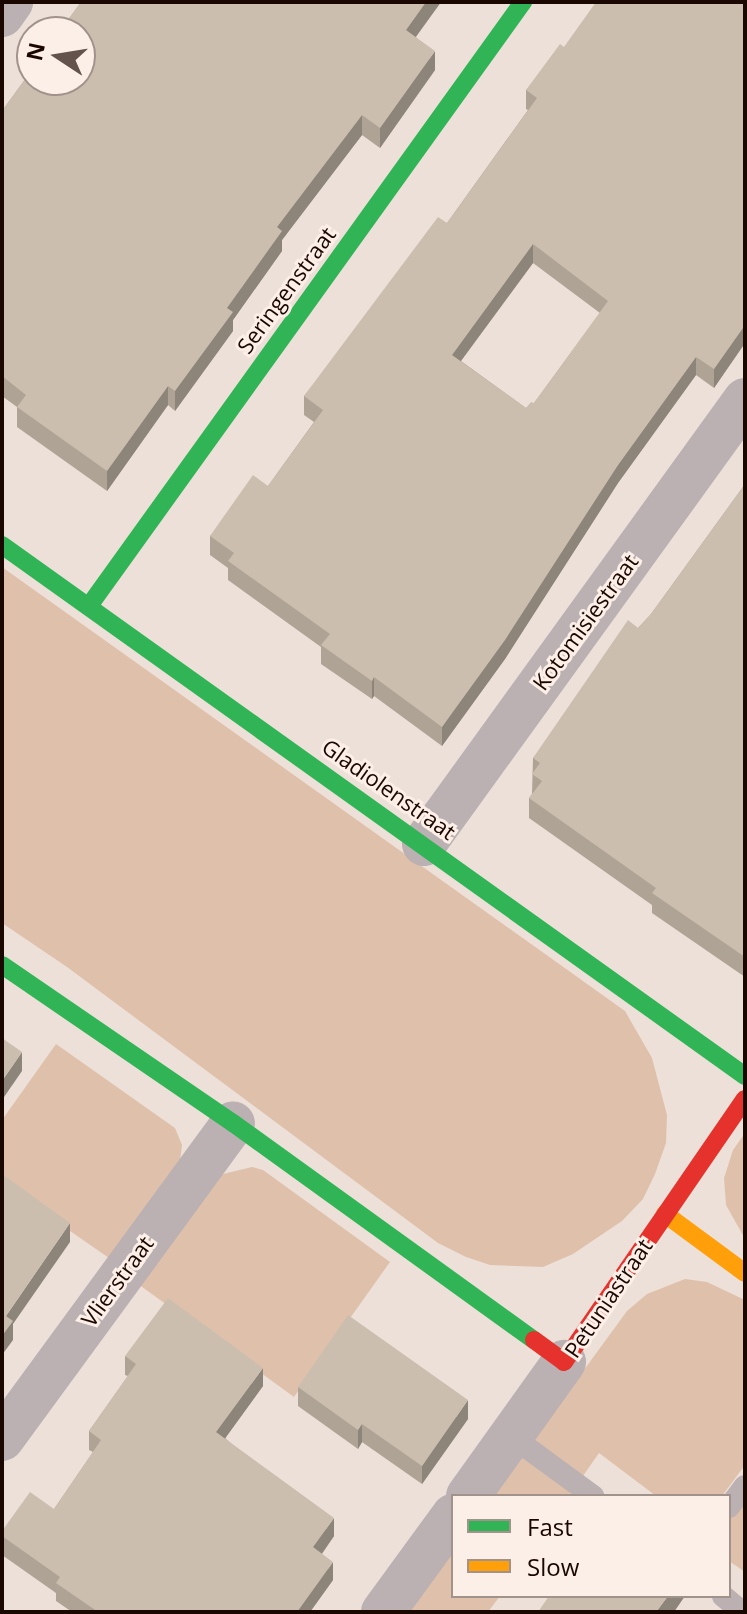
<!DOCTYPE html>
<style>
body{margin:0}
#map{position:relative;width:747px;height:1614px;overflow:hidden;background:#ede0d8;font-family:"Open Sans",sans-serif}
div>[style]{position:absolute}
.green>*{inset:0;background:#dfc1ab}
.lane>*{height:22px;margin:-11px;padding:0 11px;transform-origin:11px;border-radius:11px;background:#bbb0b2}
.street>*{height:44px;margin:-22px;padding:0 22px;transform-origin:22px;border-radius:22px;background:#bbb0b2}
.fast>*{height:18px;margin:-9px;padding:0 9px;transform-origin:9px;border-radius:9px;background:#30b455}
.slow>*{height:18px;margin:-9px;padding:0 9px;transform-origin:9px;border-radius:9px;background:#ff9f0a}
.jam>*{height:18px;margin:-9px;padding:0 9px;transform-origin:9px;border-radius:9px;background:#e5322d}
.wall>*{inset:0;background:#afa396}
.shaded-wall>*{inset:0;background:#8e857a}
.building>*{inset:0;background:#cbbeaf}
span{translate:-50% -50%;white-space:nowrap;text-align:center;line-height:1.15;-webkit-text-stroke:6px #fbefe7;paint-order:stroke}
.street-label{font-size:22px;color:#1a0700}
.frame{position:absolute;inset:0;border:4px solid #1a0700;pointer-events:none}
.legend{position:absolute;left:451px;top:1494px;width:280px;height:104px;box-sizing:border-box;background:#fbefe7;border:2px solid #a1928b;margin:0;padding:10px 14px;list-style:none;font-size:24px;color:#1a0700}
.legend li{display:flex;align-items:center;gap:16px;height:40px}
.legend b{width:40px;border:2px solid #a1928b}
.north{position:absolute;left:16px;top:16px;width:80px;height:80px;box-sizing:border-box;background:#fbefe7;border:2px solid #a1928b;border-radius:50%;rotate:282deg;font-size:22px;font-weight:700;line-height:32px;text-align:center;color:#1a0700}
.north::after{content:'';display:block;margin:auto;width:28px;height:36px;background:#64534c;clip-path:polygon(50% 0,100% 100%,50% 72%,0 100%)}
</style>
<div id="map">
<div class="green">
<div style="clip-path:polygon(2px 567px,625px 1011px,652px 1058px,667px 1115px,666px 1143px,655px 1174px,643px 1199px,622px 1221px,573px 1254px,543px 1267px,490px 1265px,466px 1257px,438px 1243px,67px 967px,2px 923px)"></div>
<div style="clip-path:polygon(56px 1044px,175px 1128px,182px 1145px,180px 1162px,109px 1258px,2px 1184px,2px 1120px)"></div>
<div style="clip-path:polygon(745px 1133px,745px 1239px,726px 1205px,724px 1178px,733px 1150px)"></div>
<div style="clip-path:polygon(252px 1167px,263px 1170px,390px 1262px,294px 1397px,138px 1284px,219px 1175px)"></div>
<div style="clip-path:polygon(685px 1279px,707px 1282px,745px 1300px,745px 1465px,722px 1496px,656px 1496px,599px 1453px,569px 1496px,492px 1496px,627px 1311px,647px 1294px)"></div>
<div style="clip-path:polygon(745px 1498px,745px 1572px,729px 1561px,729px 1520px)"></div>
<div style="clip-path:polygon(453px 1549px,453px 1596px,500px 1596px,488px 1612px,407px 1612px)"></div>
</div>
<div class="lane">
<div style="left:511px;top:1436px;width:102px;rotate:36.2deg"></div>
<div style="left:729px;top:1507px;width:26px;rotate:-53deg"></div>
<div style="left:723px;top:1596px;width:25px;rotate:40deg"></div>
</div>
<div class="street">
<div style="left:2px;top:15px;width:16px;rotate:-55deg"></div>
<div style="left:424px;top:844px;width:548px;rotate:-54.13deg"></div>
<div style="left:2px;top:1439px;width:391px;rotate:-53.8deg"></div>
<div style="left:468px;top:1496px;width:165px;rotate:-54.4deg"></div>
<div style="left:383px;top:1612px;width:119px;rotate:-53.9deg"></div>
</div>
<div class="fast">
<div style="left:2px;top:545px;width:913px;rotate:35.55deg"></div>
<div style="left:89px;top:606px;width:744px;rotate:-54.3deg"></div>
<div style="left:2px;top:965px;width:280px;rotate:34.4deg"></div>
<div style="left:233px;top:1123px;width:371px;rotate:35.8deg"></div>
</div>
<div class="slow">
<div style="left:665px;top:1214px;width:99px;rotate:36.4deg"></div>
</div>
<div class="jam">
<div style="left:534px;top:1340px;width:37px;rotate:36deg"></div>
<div style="left:564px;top:1362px;width:319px;rotate:-55.5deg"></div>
</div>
<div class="wall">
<div style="clip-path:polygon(81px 2px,441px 2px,416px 37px,435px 70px,380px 148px,362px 135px,282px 240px,282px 251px,233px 320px,233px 331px,175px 411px,168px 405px,107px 491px,17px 427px,17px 407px,2px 396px,2px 111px)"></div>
<div style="clip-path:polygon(evenodd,745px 2px,745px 343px,714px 388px,696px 375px,618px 483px,505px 659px,442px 746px,374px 696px,372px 699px,321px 664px,321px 647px,228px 580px,228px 568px,210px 555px,210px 536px,268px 486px,314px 422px,304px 415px,304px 396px,447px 223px,528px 110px,526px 109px,526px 90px,564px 47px,745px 2px,533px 263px,600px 313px,534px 403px,526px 408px,461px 361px,533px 263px)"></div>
<div style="clip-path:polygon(745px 484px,745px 977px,652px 913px,652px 905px,529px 818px,529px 798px,532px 794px,533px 758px,638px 628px,651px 614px)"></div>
<div style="clip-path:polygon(125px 1356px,263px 1386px,225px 1438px,334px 1536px,322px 1554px,333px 1580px,310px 1612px,72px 1612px,56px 1601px,56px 1593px,2px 1555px,2px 1531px,54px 1509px,93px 1452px,89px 1450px,89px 1431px,128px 1376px,125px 1375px)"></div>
<div style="clip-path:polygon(298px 1387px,468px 1419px,422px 1484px,362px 1442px,358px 1449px,298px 1406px)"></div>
</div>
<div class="shaded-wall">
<div style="clip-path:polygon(426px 2px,441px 2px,406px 50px,406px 30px)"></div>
<div style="clip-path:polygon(435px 51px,435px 70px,380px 148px,380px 128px)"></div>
<div style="clip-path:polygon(362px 115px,362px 135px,282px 240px,282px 251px,233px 320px,233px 331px,175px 411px,175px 391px,277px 227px)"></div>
<div style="clip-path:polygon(533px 244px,533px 263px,452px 373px,452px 355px)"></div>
<div style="clip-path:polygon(745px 325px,745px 343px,714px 388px,714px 369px)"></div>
<div style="clip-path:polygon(696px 357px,696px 375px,618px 483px,505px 659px,442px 746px,442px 727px,618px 465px)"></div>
<div style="clip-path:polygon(168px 386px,168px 405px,107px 491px,107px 471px)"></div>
<div style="clip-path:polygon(374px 677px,374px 696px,372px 699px,372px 681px)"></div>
<div style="clip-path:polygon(22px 1052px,22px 1071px,2px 1100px,2px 1081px)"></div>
<div style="clip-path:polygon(70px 1223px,70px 1242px,13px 1324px,13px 1340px,2px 1355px,2px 1336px,6px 1316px)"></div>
<div style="clip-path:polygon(263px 1368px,263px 1386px,216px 1451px,216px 1432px)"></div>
<div style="clip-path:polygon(468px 1400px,468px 1419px,422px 1484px,422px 1466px)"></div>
<div style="clip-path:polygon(362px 1424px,362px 1442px,358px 1449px,358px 1430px)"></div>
<div style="clip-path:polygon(334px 1518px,334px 1536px,313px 1566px,313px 1547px)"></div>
<div style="clip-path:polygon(333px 1562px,333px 1580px,310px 1612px,297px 1612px)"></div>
<div style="clip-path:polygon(668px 1596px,685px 1596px,674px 1612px,656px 1612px)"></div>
</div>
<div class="building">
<div style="clip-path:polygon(81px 2px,426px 2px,406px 30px,435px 51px,380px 128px,362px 115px,277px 227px,282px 231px,227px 308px,233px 312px,175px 391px,168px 386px,107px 471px,17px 407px,26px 395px,2px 376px,2px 111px,32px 70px,32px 80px,80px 80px,80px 32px,59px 32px)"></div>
<div style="clip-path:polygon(evenodd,596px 2px,745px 2px,745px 325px,714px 369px,696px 357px,618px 465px,505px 640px,442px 727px,374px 677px,372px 681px,321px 645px,330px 634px,228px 561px,234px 553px,210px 536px,253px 475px,268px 486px,323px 410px,304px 396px,438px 217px,447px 223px,537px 98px,526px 90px,560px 44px,564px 47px,596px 2px,533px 244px,608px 301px,534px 403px,531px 402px,526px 408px,452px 355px,533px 244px)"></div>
<div style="clip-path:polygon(745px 484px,745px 957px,652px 893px,656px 888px,529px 798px,542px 781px,532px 774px,540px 763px,533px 758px,628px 620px,638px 628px,651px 614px)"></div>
<div style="clip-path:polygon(2px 1038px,22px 1052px,2px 1081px)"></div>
<div style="clip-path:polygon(2px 1174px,70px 1223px,6px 1316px,13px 1321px,2px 1336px)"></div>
<div style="clip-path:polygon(168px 1298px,263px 1368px,216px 1432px,334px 1518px,313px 1547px,333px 1562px,297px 1612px,98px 1612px,56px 1583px,60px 1577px,2px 1536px,2px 1531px,30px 1492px,54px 1509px,101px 1440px,89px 1431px,136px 1364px,125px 1356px)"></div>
<div style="clip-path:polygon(348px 1315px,468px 1400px,422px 1466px,362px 1424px,358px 1430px,298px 1387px)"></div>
<div style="clip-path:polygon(549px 1596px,668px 1596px,656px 1612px,538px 1612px)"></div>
</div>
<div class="street-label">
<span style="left:286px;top:290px;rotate:-54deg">Seringenstraat</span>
<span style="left:585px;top:622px;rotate:-54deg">Kotomisiestraat</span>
<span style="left:389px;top:789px;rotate:35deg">Gladiolenstraat</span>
<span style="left:117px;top:1281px;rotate:-54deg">Vlierstraat</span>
<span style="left:608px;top:1298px;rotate:-56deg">Petuniastraat</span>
</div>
<div class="frame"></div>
<ul class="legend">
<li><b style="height:10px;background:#30b455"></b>Fast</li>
<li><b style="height:10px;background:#ff9f0a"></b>Slow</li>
</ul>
<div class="north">N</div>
</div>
